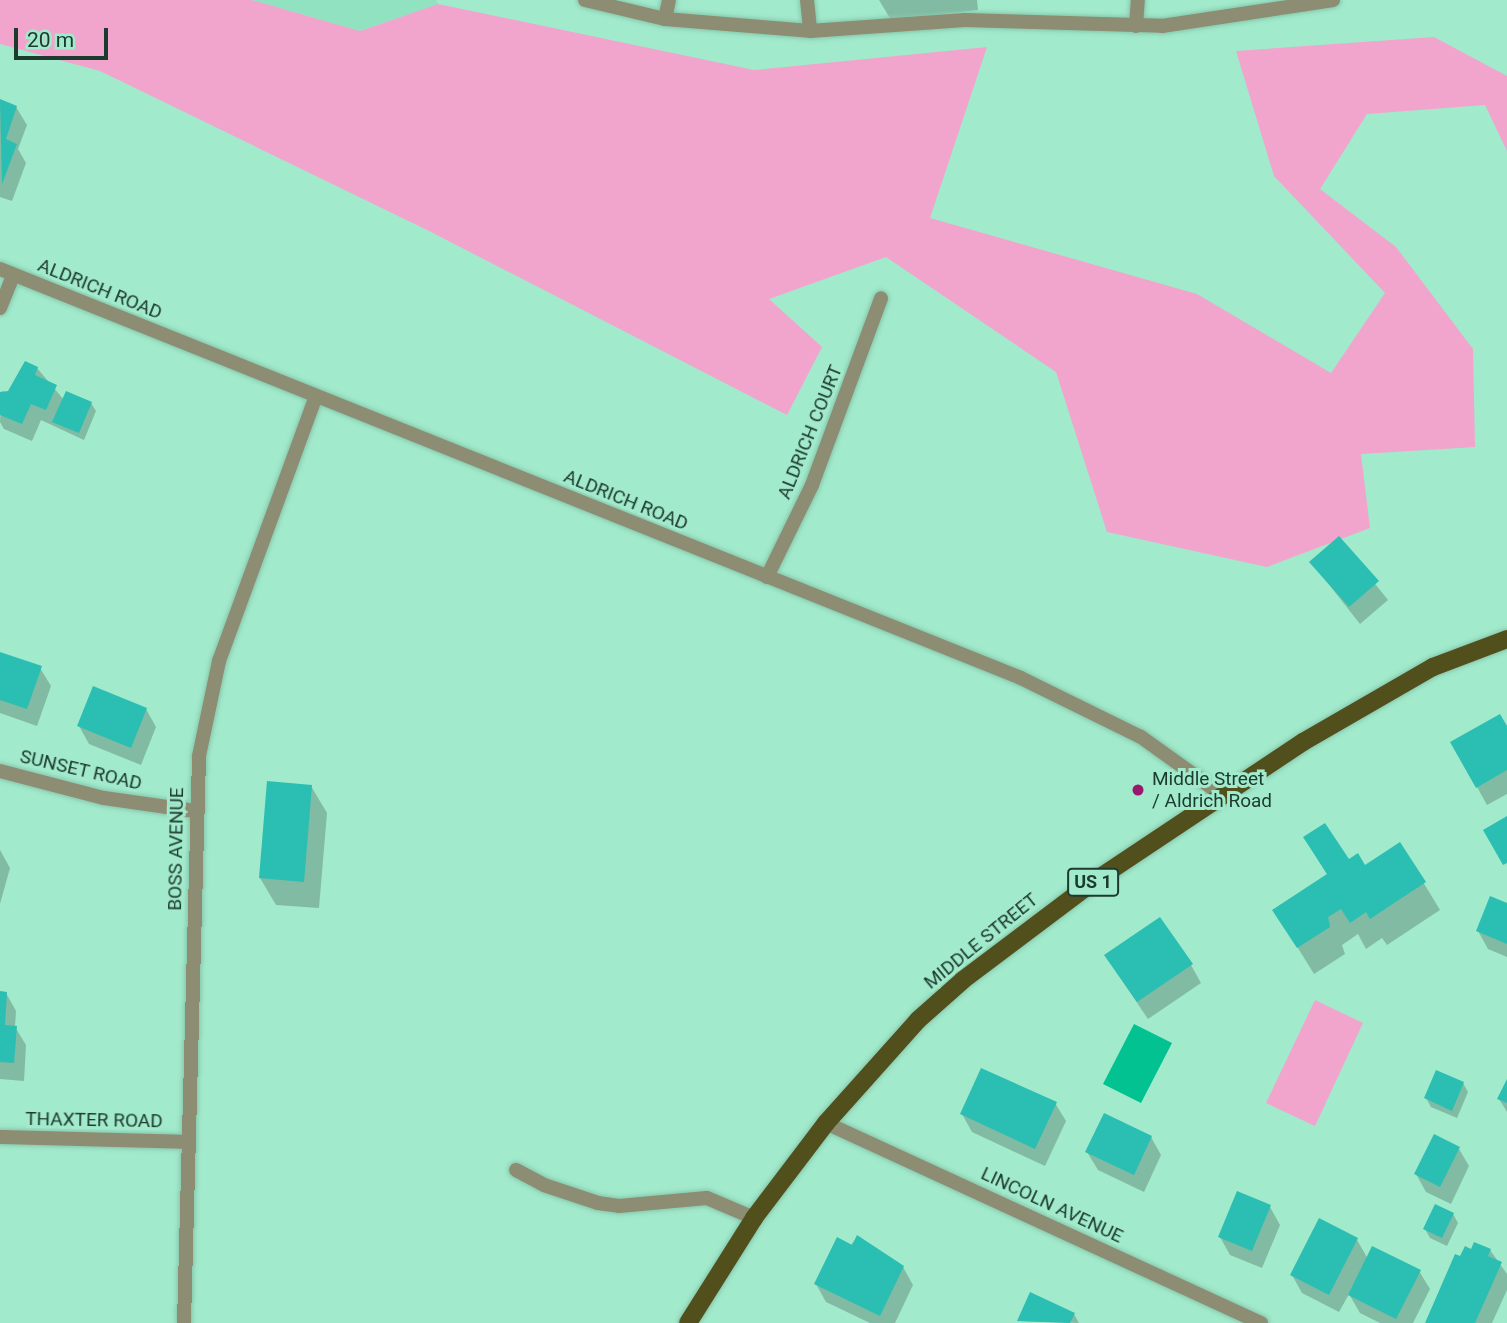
<!DOCTYPE html>
<style>
body{margin:0}
#map{position:relative;width:1507px;height:1323px;overflow:hidden;background:#a2eacc;font-family:Roboto,sans-serif}
div>[style]{position:absolute}
.built>*{inset:0;background:#90e2c1}
.green>*{inset:0;background:#f1a5cd}
.water>*{inset:0;background:#01c290}
.shadow>*{inset:0;background:#0003}
.building>*{inset:0;background:#2bbeb3}
.roads{filter:drop-shadow(0 0 2px #87c7ac) drop-shadow(0 0 2px #87c7ac)}
.lane>*{height:14px;margin:-7px;padding:0 7px;transform-origin:7px;border-radius:7px;background:#8d8d73}
.street>*{height:14px;margin:-7px;padding:0 7px;transform-origin:7px;border-radius:7px;background:#8d8d73}
.primary>*{height:18px;margin:-9px;padding:0 9px;transform-origin:9px;border-radius:9px;background:#514f1c}
.dots>*{width:19px;height:19px;translate:-50% -50%;box-sizing:border-box;border:4px solid #a2eacc;border-radius:50%}
span{translate:-50% -50%;white-space:nowrap;text-align:center;line-height:1.15;-webkit-text-stroke:6px #a2eacc;paint-order:stroke}
.shield-label span{padding:2px 5px;background:#a2eacc;border:2px solid;border-radius:5px;-webkit-text-stroke-width:0}
.shield-label{font-size:18px;color:#1c3a2e;font-weight:700}
.street-label{font-size:19px;color:#1c3a2e}
.poi-label{font-size:19px;color:#1c3a2e}
.left{translate:0 -50%;text-align:left}
.scale{position:absolute;left:14px;top:28px;width:94px;height:32px;box-sizing:border-box;border:4px solid #1c3a2e;border-top:0;padding-left:9px;font-size:21px;line-height:24px;white-space:nowrap;color:#1c3a2e;-webkit-text-stroke:5px #a2eacc;paint-order:stroke}
</style>
<div id="map">
<div class="built">
<div style="clip-path:polygon(252px 0,436px 0,438px 4px,360px 31px)"></div>
</div>
<div class="green">
<div style="clip-path:polygon(0 0,252px 0,360px 31px,438px 4px,754px 70px,987px 47px,930px 218px,1197px 294px,1331px 373px,1385px 293px,1274px 176px,1236px 51px,1434px 37px,1507px 76px,1507px 151px,1485px 105px,1367px 114px,1320px 189px,1396px 247px,1473px 349px,1475px 447px,1361px 454px,1370px 528px,1267px 567px,1107px 532px,1056px 372px,886px 257px,769px 299px,822px 347px,787px 415px,429px 231px,100px 71px,0 44px)"></div>
<div style="clip-path:polygon(1315px 1000px,1363px 1023px,1315px 1126px,1266px 1103px)"></div>
</div>
<div class="water">
<div style="clip-path:polygon(1134px 1024px,1172px 1043px,1141px 1103px,1103px 1084px)"></div>
</div>
<div class="shadow">
<div style="clip-path:polygon(879px 0,977px 0,978px 10px,891px 20px)"></div>
<div style="clip-path:polygon(0 101px,16px 107px,27px 125px,18px 149px,26px 163px,12px 201px,0 197px)"></div>
<div style="clip-path:polygon(37px 368px,64px 400px,91px 403px,96px 411px,84px 440px,41px 420px,32px 441px,4px 429px,0 422px,2px 391px,9px 394px)"></div>
<div style="clip-path:polygon(1339px 539px,1388px 600px,1360px 624px,1312px 563px)"></div>
<div style="clip-path:polygon(0 654px,40px 668px,51px 686px,37px 726px,0 713px)"></div>
<div style="clip-path:polygon(146px 709px,156px 727px,141px 765px,89px 744px,79px 726px)"></div>
<div style="clip-path:polygon(1507px 730px,1507px 794px,1487px 805px,1452px 742px)"></div>
<div style="clip-path:polygon(311px 786px,327px 813px,319px 908px,276px 905px,260px 878px)"></div>
<div style="clip-path:polygon(1305px 838px,1365px 867px,1400px 844px,1440px 910px,1387px 945px,1382px 938px,1366px 949px,1358px 934px,1342px 945px,1345px 954px,1314px 974px,1275px 911px,1328px 876px)"></div>
<div style="clip-path:polygon(0 850px,10px 868px,0 904px)"></div>
<div style="clip-path:polygon(1507px 905px,1507px 957px,1488px 949px,1478px 931px)"></div>
<div style="clip-path:polygon(1191px 965px,1201px 983px,1148px 1019px,1117px 973px)"></div>
<div style="clip-path:polygon(0 993px,6px 993px,16px 1011px,15px 1027px,26px 1045px,24px 1081px,0 1079px)"></div>
<div style="clip-path:polygon(1463px 1083px,1468px 1092px,1457px 1118px,1431px 1107px,1426px 1098px)"></div>
<div style="clip-path:polygon(1507px 1083px,1507px 1112px,1499px 1099px)"></div>
<div style="clip-path:polygon(1055px 1103px,1066px 1121px,1045px 1166px,972px 1132px,962px 1114px)"></div>
<div style="clip-path:polygon(1151px 1137px,1161px 1155px,1144px 1192px,1098px 1170px,1087px 1152px)"></div>
<div style="clip-path:polygon(1459px 1149px,1469px 1166px,1451px 1204px,1426px 1192px,1416px 1174px)"></div>
<div style="clip-path:polygon(1270px 1207px,1280px 1225px,1262px 1268px,1230px 1255px,1220px 1237px)"></div>
<div style="clip-path:polygon(1453px 1214px,1458px 1223px,1447px 1246px,1430px 1238px,1425px 1229px)"></div>
<div style="clip-path:polygon(858px 1237px,903px 1267px,913px 1285px,895px 1323px,870px 1323px,826px 1302px,816px 1284px)"></div>
<div style="clip-path:polygon(1357px 1240px,1368px 1259px,1419px 1271px,1430px 1289px,1413px 1323px,1380px 1323px,1360px 1313px,1349px 1294px,1339px 1312px,1302px 1293px,1292px 1275px)"></div>
<div style="clip-path:polygon(1490px 1250px,1507px 1274px,1507px 1290px,1492px 1323px,1426px 1323px,1461px 1258px)"></div>
<div style="clip-path:polygon(1074px 1314px,1079px 1323px,1019px 1321px)"></div>
</div>
<div class="building">
<div style="clip-path:polygon(0 99px,17px 106px,6px 139px,17px 144px,2px 184px)"></div>
<div style="clip-path:polygon(25px 361px,38px 367px,35px 375px,57px 385px,46px 410px,31px 404px,22px 424px,0 415px,0 392px,8px 391px)"></div>
<div style="clip-path:polygon(66px 391px,92px 402px,79px 433px,52px 422px)"></div>
<div style="clip-path:polygon(1339px 536px,1379px 581px,1349px 607px,1309px 562px)"></div>
<div style="clip-path:polygon(0 652px,42px 666px,27px 709px,0 700px)"></div>
<div style="clip-path:polygon(93px 686px,147px 708px,131px 748px,77px 726px)"></div>
<div style="clip-path:polygon(1500px 714px,1507px 726px,1507px 770px,1476px 788px,1450px 742px)"></div>
<div style="clip-path:polygon(267px 781px,312px 785px,304px 882px,259px 878px)"></div>
<div style="clip-path:polygon(1507px 816px,1507px 863px,1503px 865px,1483px 830px)"></div>
<div style="clip-path:polygon(1325px 823px,1349px 859px,1358px 853px,1365px 865px,1400px 842px,1426px 882px,1370px 919px,1366px 912px,1350px 923px,1341px 909px,1328px 917px,1330px 927px,1297px 948px,1272px 910px,1327px 874px,1303px 837px)"></div>
<div style="clip-path:polygon(1490px 896px,1507px 903px,1507px 944px,1476px 931px)"></div>
<div style="clip-path:polygon(1160px 917px,1193px 964px,1137px 1002px,1104px 955px)"></div>
<div style="clip-path:polygon(0 991px,7px 992px,5px 1025px,17px 1026px,14px 1063px,0 1062px)"></div>
<div style="clip-path:polygon(981px 1068px,1057px 1102px,1035px 1149px,960px 1114px)"></div>
<div style="clip-path:polygon(1436px 1070px,1464px 1082px,1452px 1111px,1424px 1098px)"></div>
<div style="clip-path:polygon(1507px 1079px,1507px 1103px,1497px 1099px)"></div>
<div style="clip-path:polygon(1104px 1113px,1152px 1136px,1134px 1175px,1085px 1152px)"></div>
<div style="clip-path:polygon(1434px 1134px,1460px 1147px,1440px 1187px,1414px 1174px)"></div>
<div style="clip-path:polygon(1237px 1191px,1271px 1205px,1252px 1251px,1218px 1237px)"></div>
<div style="clip-path:polygon(1435px 1204px,1454px 1213px,1442px 1238px,1423px 1229px)"></div>
<div style="clip-path:polygon(1319px 1218px,1358px 1238px,1329px 1295px,1290px 1275px)"></div>
<div style="clip-path:polygon(857px 1235px,904px 1266px,880px 1316px,814px 1284px,837px 1237px,852px 1245px)"></div>
<div style="clip-path:polygon(1474px 1242px,1491px 1249px,1488px 1256px,1502px 1262px,1475px 1323px,1425px 1323px,1455px 1254px,1460px 1256px,1465px 1246px,1471px 1249px)"></div>
<div style="clip-path:polygon(1372px 1246px,1421px 1270px,1396px 1319px,1348px 1295px)"></div>
<div style="clip-path:polygon(1030px 1292px,1075px 1313px,1070px 1323px,1017px 1321px)"></div>
</div>
<div class="roads">
<div class="lane">
<div style="left:807px;top:0;width:31px;rotate:84deg"></div>
<div style="left:665px;top:19px;width:19px;rotate:-78deg"></div>
<div style="left:1136px;top:26px;width:26px;rotate:-86deg"></div>
<div style="left:516px;top:1170px;width:32px;rotate:28deg"></div>
<div style="left:544px;top:1185px;width:57px;rotate:18.4deg"></div>
<div style="left:598px;top:1203px;width:21px;rotate:8deg"></div>
<div style="left:619px;top:1206px;width:88px;rotate:-5.2deg"></div>
<div style="left:707px;top:1198px;width:51px;rotate:23.1deg"></div>
</div>
<div class="street">
<div style="left:585px;top:0;width:82px;rotate:13.4deg"></div>
<div style="left:665px;top:19px;width:145px;rotate:4.7deg"></div>
<div style="left:810px;top:31px;width:155px;rotate:-4.1deg"></div>
<div style="left:965px;top:20px;width:197px;rotate:1.7deg"></div>
<div style="left:1162px;top:26px;width:173px;rotate:-8.6deg"></div>
<div style="left:0;top:269px;width:1100px;rotate:21.83deg"></div>
<div style="left:1021px;top:678px;width:134px;rotate:26.2deg"></div>
<div style="left:1141px;top:737px;width:100px;rotate:35.6deg"></div>
<div style="left:0;top:308px;width:35px;rotate:-68deg"></div>
<div style="left:767px;top:577px;width:102px;rotate:-63.9deg"></div>
<div style="left:812px;top:485px;width:199px;rotate:-69.7deg"></div>
<div style="left:0;top:771px;width:107px;rotate:14.6deg"></div>
<div style="left:104px;top:798px;width:92px;rotate:8.1deg"></div>
<div style="left:826px;top:1123px;width:479px;rotate:24.7deg"></div>
<div style="left:0;top:1137px;width:186px;rotate:1.5deg"></div>
<div style="left:184px;top:1323px;width:567px;rotate:-88.48deg"></div>
<div style="left:199px;top:756px;width:97px;rotate:-78.1deg"></div>
<div style="left:219px;top:661px;width:282px;rotate:-69.9deg"></div>
</div>
<div class="primary">
<div style="left:688px;top:1323px;width:124px;rotate:-57.8deg"></div>
<div style="left:754px;top:1218px;width:119px;rotate:-52.8deg"></div>
<div style="left:826px;top:1123px;width:138px;rotate:-48.2deg"></div>
<div style="left:918px;top:1020px;width:60px;rotate:-41.6deg"></div>
<div style="left:963px;top:980px;width:163px;rotate:-37deg"></div>
<div style="left:1093px;top:882px;width:252px;rotate:-33.7deg"></div>
<div style="left:1303px;top:742px;width:150px;rotate:-30deg"></div>
<div style="left:1433px;top:667px;width:79px;rotate:-20.7deg"></div>
</div>
</div>
<div class="dots">
<div style="left:1138px;top:790px;background:#99176c"></div>
</div>
<div class="shield-label">
<span style="left:1093px;top:882px">US 1</span>
</div>
<div class="street-label">
<span style="left:100px;top:289px;rotate:22deg">ALDRICH ROAD</span>
<span style="left:810px;top:432px;rotate:-68deg">ALDRICH COURT</span>
<span style="left:626px;top:500px;rotate:22deg">ALDRICH ROAD</span>
<span style="left:81px;top:770px;rotate:13deg">SUNSET ROAD</span>
<span style="left:176px;top:849px;rotate:-89deg">BOSS AVENUE</span>
<span style="left:981px;top:941px;rotate:-39deg">MIDDLE STREET</span>
<span style="left:94px;top:1120px;rotate:1deg">THAXTER ROAD</span>
<span style="left:1052px;top:1205px;rotate:25deg">LINCOLN AVENUE</span>
</div>
<div class="poi-label">
<span class="left" style="left:1152px;top:790px">Middle Street<br>/ Aldrich Road</span>
</div>
<div class="scale">20 m</div>
</div>
